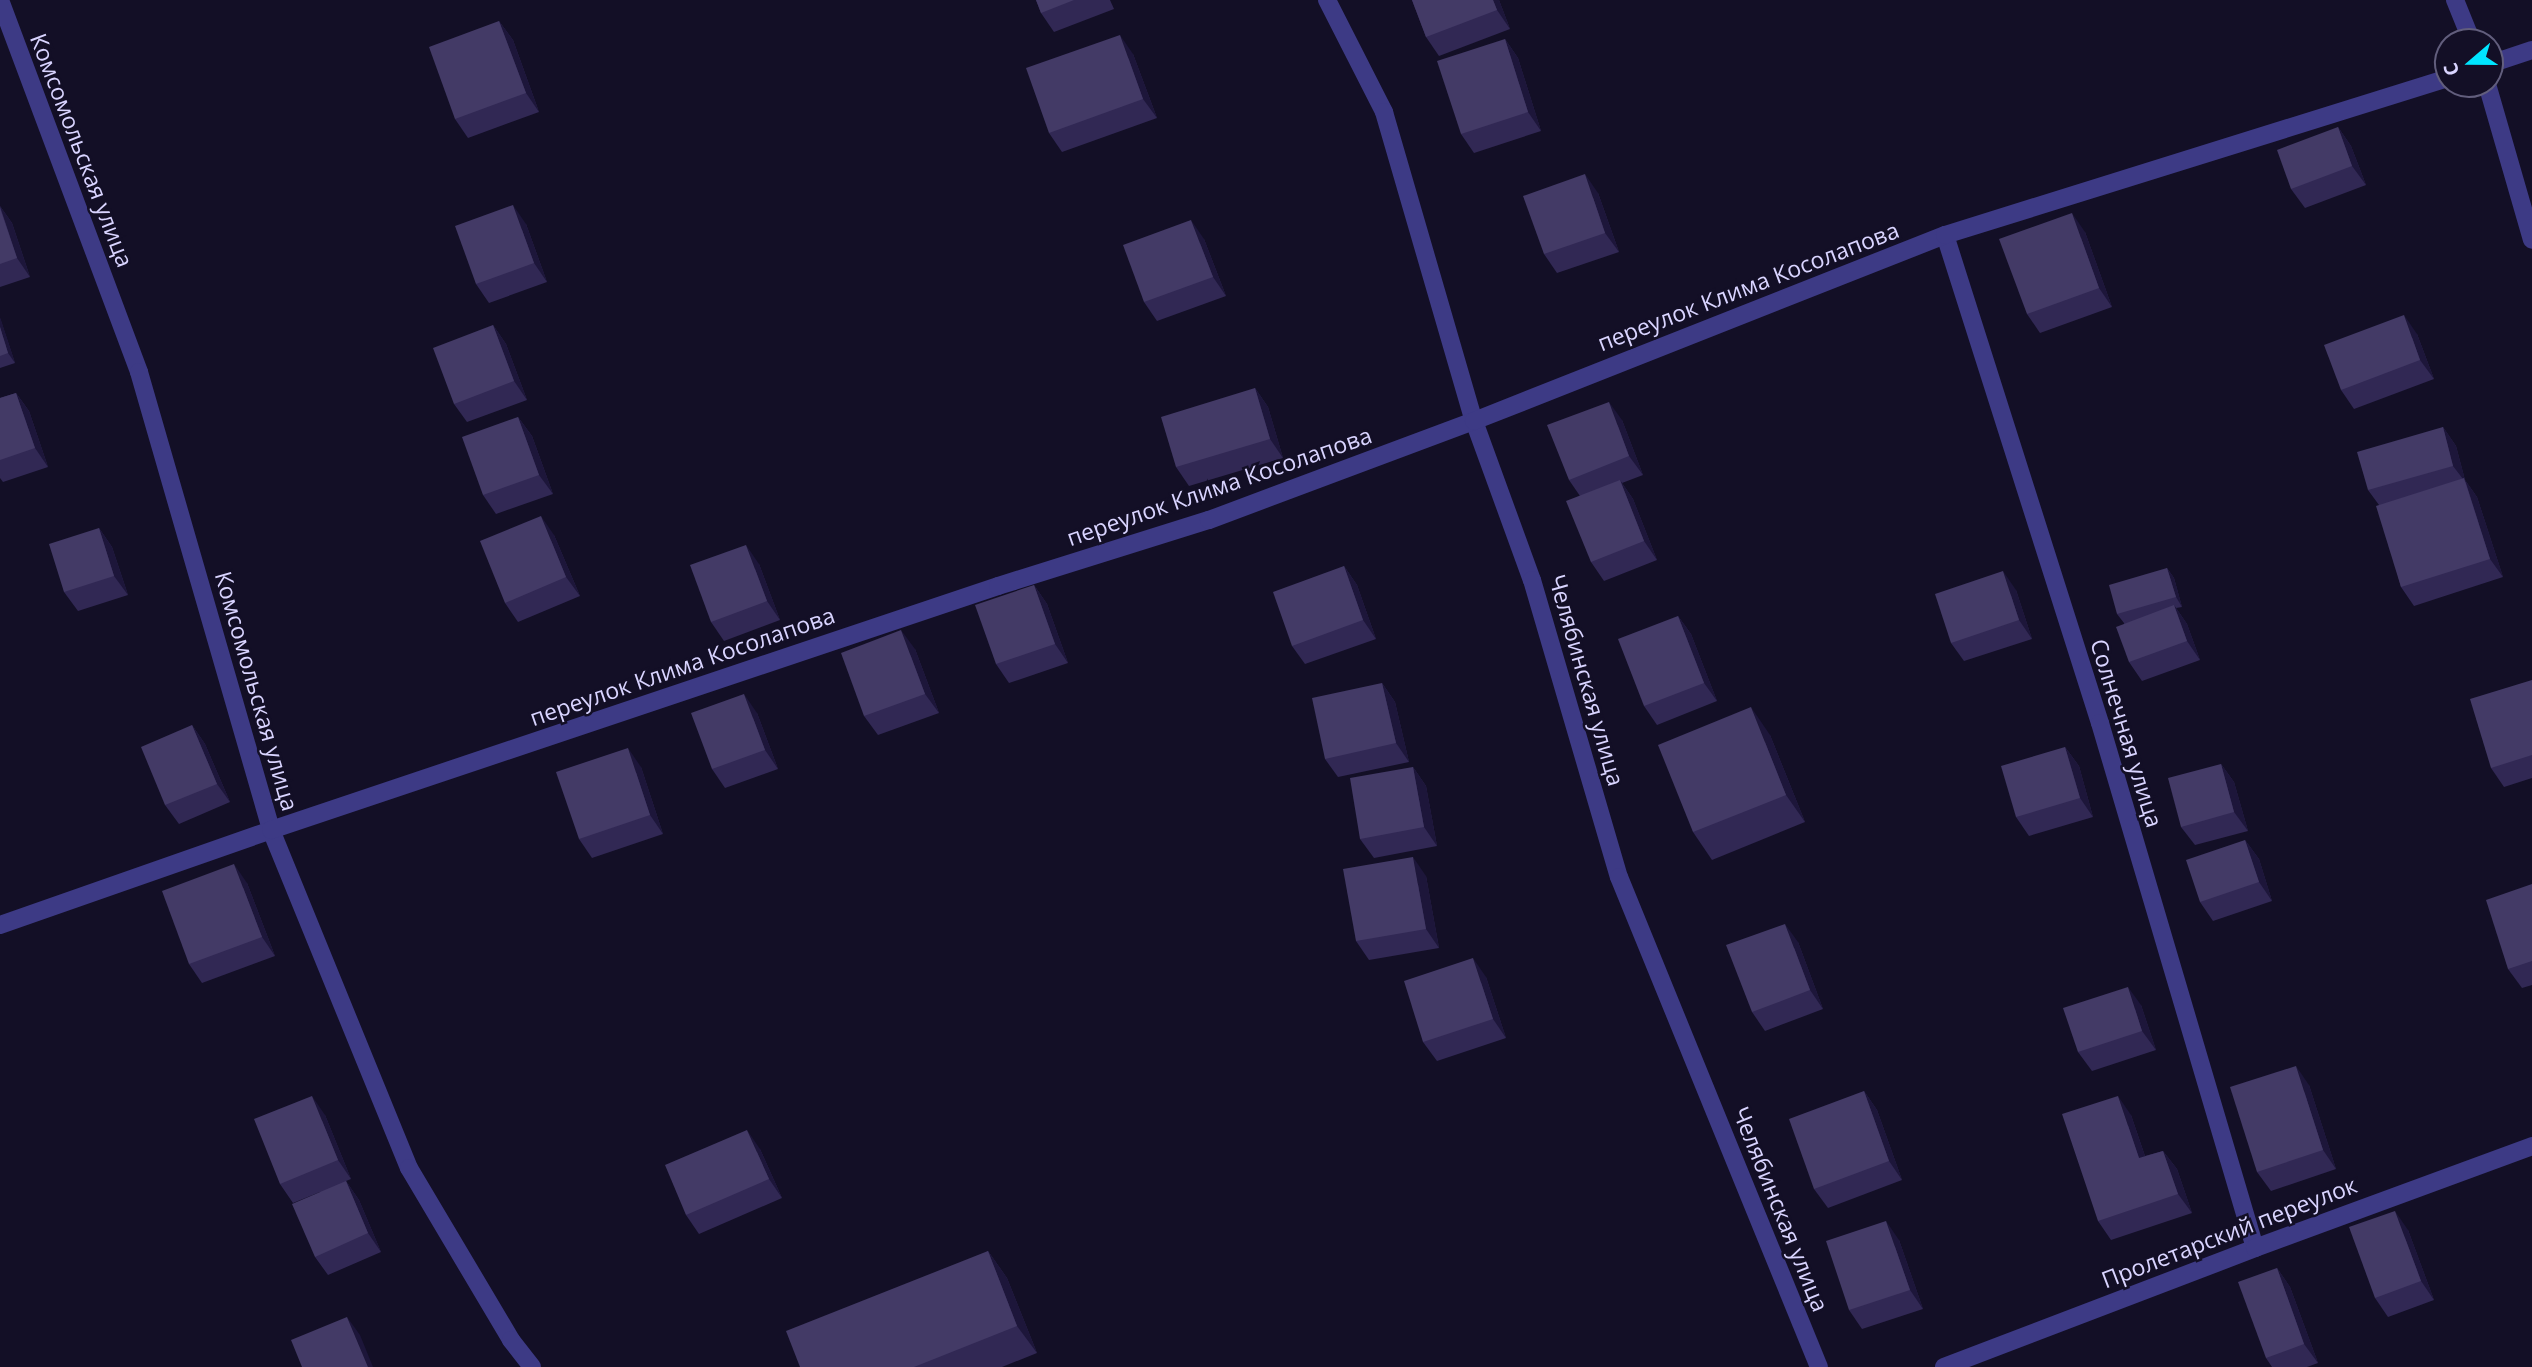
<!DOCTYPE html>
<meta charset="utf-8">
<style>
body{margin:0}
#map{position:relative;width:2532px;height:1367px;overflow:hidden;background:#130f26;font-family:"Open Sans",sans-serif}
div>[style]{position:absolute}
.minor>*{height:18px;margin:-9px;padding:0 9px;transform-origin:9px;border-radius:9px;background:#3d3a85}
.wall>*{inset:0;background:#312854}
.shaded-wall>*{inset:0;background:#1d163a}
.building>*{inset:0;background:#433a66}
span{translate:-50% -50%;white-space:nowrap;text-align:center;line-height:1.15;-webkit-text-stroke:5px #130f26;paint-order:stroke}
.street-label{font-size:23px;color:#d9d4ff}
.north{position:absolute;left:2434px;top:28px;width:70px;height:70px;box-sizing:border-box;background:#130f26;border:2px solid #625e7d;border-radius:50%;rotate:250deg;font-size:19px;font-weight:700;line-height:28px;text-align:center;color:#d9d4ff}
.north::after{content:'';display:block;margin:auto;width:24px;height:32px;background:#00e5ff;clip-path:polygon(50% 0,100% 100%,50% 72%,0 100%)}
</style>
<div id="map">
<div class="minor">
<div style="left:0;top:0;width:397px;rotate:69.5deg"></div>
<div style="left:139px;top:372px;width:477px;rotate:73.9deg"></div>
<div style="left:271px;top:830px;width:365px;rotate:67.8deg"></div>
<div style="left:409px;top:1168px;width:200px;rotate:59.3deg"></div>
<div style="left:511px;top:1340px;width:34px;rotate:52deg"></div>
<div style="left:1327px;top:0;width:126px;rotate:63deg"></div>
<div style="left:1384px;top:112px;width:322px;rotate:73.8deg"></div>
<div style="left:1474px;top:421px;width:169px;rotate:70deg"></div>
<div style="left:1532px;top:580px;width:309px;rotate:73.7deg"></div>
<div style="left:1619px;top:877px;width:529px;rotate:67.8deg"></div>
<div style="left:2455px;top:0;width:45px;rotate:68deg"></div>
<div style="left:2490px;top:64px;width:44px;rotate:-18.4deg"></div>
<div style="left:2487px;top:84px;width:162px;rotate:73.9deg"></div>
<div style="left:1945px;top:235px;width:512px;rotate:72.38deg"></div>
<div style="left:2100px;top:723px;width:547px;rotate:73.55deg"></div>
<div style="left:0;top:925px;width:287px;rotate:-19.3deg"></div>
<div style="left:271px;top:830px;width:767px;rotate:-18.55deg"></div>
<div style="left:998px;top:586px;width:221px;rotate:-17.4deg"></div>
<div style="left:1209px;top:520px;width:283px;rotate:-20.5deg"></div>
<div style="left:1474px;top:421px;width:506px;rotate:-21.55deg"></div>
<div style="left:1945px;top:235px;width:527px;rotate:-17.33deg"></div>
<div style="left:1944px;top:1367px;width:333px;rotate:-20.9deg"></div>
<div style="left:2255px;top:1248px;width:295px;rotate:-20.2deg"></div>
</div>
<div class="wall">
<div style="clip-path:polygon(1036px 0,1110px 0,1114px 9px,1054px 32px,1041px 13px)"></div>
<div style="clip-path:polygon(1412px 0,1499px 0,1510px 29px,1439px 56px,1426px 37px)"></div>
<div style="clip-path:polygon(499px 21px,513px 40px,539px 112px,468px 138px,455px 119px)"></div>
<div style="clip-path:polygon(1505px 39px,1518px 58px,1541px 131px,1474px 153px,1461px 134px)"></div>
<div style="clip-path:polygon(1133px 54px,1157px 118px,1062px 152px,1049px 133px)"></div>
<div style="clip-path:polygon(2338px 127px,2351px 146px,2366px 185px,2305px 208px,2291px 189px)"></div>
<div style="clip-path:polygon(1598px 193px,1619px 252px,1557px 273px,1544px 254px)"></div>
<div style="clip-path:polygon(0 206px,12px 223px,30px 277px,0 287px)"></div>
<div style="clip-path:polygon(526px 224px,547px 282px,489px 303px,476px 284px)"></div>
<div style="clip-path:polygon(2085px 232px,2112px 307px,2040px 333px,2027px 314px)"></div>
<div style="clip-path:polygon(1204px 239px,1226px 296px,1157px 321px,1144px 302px)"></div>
<div style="clip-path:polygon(0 318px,15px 363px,0 368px)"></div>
<div style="clip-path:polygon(493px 325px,506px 344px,527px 400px,467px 422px,454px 404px)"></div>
<div style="clip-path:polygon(2417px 334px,2434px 379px,2354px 409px,2341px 390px)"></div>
<div style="clip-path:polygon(1255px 388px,1268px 407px,1283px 458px,1189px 486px,1176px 467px)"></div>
<div style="clip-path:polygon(16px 393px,29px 411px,48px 467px,3px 482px,0 478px,0 398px)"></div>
<div style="clip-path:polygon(518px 417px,532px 436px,553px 494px,496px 514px,483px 495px)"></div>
<div style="clip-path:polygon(1622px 420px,1643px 475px,1622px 483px,1633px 499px,1657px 560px,1604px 581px,1591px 562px,1580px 496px,1569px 480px)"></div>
<div style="clip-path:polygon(2443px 427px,2456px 446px,2465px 480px,2477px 497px,2503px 577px,2414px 606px,2401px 587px,2379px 505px,2368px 490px)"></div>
<div style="clip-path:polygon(99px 528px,112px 547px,128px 595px,78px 611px,64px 592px)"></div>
<div style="clip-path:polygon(554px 535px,580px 596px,518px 622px,505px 603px)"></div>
<div style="clip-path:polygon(759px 564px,780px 620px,724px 641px,711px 622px)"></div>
<div style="clip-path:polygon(1344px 566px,1357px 585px,1376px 639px,1305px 664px,1292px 646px)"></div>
<div style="clip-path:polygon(2167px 568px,2174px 578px,2182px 607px,2176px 608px,2187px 624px,2200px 660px,2142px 681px,2129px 662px,2124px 623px,2117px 614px)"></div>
<div style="clip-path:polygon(1034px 585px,1047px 604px,1068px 663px,1009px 683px,996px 664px)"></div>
<div style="clip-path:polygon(2016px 590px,2032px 639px,1964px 661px,1951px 643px)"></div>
<div style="clip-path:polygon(1678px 616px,1691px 634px,1717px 701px,1657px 725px,1644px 706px)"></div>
<div style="clip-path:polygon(915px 649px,939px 713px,878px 735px,864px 716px)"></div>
<div style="clip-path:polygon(2532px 680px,2532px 778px,2504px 787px,2491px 768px)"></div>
<div style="clip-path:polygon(1382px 683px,1395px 702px,1409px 762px,1338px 777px,1325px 759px)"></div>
<div style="clip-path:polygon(757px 713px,778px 769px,725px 788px,712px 769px)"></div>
<div style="clip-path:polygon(192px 725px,205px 744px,230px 802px,179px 824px,165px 805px)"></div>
<div style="clip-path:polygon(1770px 735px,1805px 822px,1712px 860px,1693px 832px)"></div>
<div style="clip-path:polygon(2065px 747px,2079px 766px,2093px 817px,2029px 836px,2016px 817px)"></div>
<div style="clip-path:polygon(2221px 764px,2234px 782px,2248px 831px,2195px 845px,2181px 827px)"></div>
<div style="clip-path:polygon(641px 767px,663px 834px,592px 858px,579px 839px)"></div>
<div style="clip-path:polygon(1413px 767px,1426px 786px,1437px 846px,1374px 858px,1360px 839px)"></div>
<div style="clip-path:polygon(2245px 840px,2259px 859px,2272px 901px,2213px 921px,2200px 902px)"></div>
<div style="clip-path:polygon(1426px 876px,1439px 948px,1369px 960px,1356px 941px)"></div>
<div style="clip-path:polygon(247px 883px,275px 956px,202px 983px,189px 964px)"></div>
<div style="clip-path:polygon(2532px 884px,2532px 985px,2522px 988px,2508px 969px)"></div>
<div style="clip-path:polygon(1798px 942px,1823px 1009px,1765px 1031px,1752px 1012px)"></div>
<div style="clip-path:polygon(1486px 977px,1506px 1038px,1437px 1061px,1423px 1042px)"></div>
<div style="clip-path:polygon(2141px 1005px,2156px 1050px,2092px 1071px,2078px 1052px)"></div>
<div style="clip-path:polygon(2309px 1085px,2336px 1169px,2271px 1191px,2257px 1172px)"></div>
<div style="clip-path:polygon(1864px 1091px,1877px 1110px,1902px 1180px,1828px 1208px,1814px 1189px)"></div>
<div style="clip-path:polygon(325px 1115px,351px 1179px,346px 1181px,359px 1200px,381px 1252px,328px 1275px,315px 1257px,320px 1192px,293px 1203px,280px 1184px)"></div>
<div style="clip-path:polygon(2131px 1115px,2145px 1156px,2163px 1151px,2177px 1169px,2192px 1213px,2111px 1240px,2098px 1221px)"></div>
<div style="clip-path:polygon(760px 1149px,782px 1198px,699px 1234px,686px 1215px)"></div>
<div style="clip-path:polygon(2408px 1230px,2434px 1300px,2388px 1317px,2375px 1298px)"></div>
<div style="clip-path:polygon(1899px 1240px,1923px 1309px,1862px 1329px,1849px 1310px)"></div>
<div style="clip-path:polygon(988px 1251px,1007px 1278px,1037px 1353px,1002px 1367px,800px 1367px)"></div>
<div style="clip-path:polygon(2277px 1268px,2290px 1287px,2318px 1363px,2307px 1367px,2272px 1367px,2266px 1358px)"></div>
</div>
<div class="shaded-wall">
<div style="clip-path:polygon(1493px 0,1499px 0,1510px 29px,1497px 10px)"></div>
<div style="clip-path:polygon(499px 21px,513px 40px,539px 112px,526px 93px)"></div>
<div style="clip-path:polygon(1120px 35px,1133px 54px,1157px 118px,1143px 99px)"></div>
<div style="clip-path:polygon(1505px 39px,1518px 58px,1541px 131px,1528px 112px)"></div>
<div style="clip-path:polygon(2338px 127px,2351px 146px,2366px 185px,2352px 166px)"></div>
<div style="clip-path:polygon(1585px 174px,1598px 193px,1619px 252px,1605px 233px)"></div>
<div style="clip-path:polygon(513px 205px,526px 224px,547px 282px,534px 263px)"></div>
<div style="clip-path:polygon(0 206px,12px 223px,30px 277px,17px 258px)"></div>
<div style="clip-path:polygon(2072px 213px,2085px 232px,2112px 307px,2099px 288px)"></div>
<div style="clip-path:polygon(1191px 220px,1204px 239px,1226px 296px,1213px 277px)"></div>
<div style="clip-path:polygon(2404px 315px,2417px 334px,2434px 379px,2420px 360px)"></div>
<div style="clip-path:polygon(0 318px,1px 320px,15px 363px,8px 353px,0 327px)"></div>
<div style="clip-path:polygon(493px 325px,506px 344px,527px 400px,514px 381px)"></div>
<div style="clip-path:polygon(1255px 388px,1268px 407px,1283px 458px,1270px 439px)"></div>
<div style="clip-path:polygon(16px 393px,29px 411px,48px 467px,35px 448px)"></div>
<div style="clip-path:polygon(1609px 402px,1622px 420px,1643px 475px,1629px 456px)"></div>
<div style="clip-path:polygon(518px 417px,532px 436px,553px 494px,539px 475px)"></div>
<div style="clip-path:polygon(2443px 427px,2456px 446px,2465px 480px,2477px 497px,2503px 577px,2490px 559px,2466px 483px,2453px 466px)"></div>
<div style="clip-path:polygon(1620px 480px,1633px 499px,1657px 560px,1644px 541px)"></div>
<div style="clip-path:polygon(541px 516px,554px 535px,580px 596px,566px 577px)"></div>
<div style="clip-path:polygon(99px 528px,112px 547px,128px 595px,114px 576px)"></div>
<div style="clip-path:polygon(746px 545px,759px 564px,780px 620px,767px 601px)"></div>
<div style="clip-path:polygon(1344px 566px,1357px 585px,1376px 639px,1363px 620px)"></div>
<div style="clip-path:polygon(2167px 568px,2174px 578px,2182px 607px,2176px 597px)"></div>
<div style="clip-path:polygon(2003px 571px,2016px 590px,2032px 639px,2019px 620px)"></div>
<div style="clip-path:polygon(1034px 585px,1047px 604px,1068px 663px,1055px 644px)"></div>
<div style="clip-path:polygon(2174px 605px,2187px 624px,2200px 660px,2187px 641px)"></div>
<div style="clip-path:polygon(1678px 616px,1691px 634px,1717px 701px,1704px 683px)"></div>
<div style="clip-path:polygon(901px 630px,915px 649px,939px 713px,925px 694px)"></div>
<div style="clip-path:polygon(1382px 683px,1395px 702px,1409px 762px,1396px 743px)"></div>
<div style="clip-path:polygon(744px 694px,757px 713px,778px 769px,765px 750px)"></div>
<div style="clip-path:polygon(1751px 707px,1770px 735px,1805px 822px,1786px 795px)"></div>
<div style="clip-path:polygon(192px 725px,205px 744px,230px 802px,217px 784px)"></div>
<div style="clip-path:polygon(2065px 747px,2079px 766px,2093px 817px,2080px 798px)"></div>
<div style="clip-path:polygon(628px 748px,641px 767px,663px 834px,650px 815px)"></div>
<div style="clip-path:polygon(2221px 764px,2234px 782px,2248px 831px,2234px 812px)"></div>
<div style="clip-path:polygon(1413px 767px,1426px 786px,1437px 846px,1424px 827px)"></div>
<div style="clip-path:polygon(2245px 840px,2259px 859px,2272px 901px,2259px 882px)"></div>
<div style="clip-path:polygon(1413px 857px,1426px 876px,1439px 948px,1426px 929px)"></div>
<div style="clip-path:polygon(234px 864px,247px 883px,275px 956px,262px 937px)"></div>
<div style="clip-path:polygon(1785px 924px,1798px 942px,1823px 1009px,1810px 990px)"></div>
<div style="clip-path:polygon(1473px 958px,1486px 977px,1506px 1038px,1493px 1019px)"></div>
<div style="clip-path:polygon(2128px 987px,2141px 1005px,2156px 1050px,2142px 1031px)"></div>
<div style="clip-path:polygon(2296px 1066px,2309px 1085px,2336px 1169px,2323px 1150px)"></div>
<div style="clip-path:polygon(1864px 1091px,1877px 1110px,1902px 1180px,1889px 1161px)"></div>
<div style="clip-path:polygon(312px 1096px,325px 1115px,351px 1179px,338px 1160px)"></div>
<div style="clip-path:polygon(2118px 1096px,2131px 1115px,2152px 1177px,2139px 1158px)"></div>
<div style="clip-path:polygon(747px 1130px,760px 1149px,782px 1198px,769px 1179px)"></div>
<div style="clip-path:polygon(2163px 1151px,2177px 1169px,2192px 1213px,2178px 1194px)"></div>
<div style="clip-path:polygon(346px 1181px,359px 1200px,381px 1252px,368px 1233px)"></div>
<div style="clip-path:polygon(2395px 1211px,2408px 1230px,2434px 1300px,2421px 1281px)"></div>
<div style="clip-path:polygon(1886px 1221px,1899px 1240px,1923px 1309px,1910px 1290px)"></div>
<div style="clip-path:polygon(988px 1251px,1007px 1278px,1037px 1353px,1017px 1326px)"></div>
<div style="clip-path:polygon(2277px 1268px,2290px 1287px,2318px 1363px,2304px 1344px)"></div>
<div style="clip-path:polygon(347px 1317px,360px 1335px,373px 1367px,368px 1367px)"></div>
</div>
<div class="building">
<div style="clip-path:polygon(1036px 0,1074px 0,1041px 13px)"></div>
<div style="clip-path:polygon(1412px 0,1493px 0,1497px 10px,1426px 37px)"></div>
<div style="clip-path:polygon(499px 21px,526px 93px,455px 119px,429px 47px)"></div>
<div style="clip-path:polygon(1120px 35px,1143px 99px,1049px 133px,1026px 68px)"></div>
<div style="clip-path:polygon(1505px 39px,1528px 112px,1461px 134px,1437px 61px)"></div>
<div style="clip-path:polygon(2338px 127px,2352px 166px,2291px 189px,2277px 150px)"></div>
<div style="clip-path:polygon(1585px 174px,1605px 233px,1544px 254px,1523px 196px)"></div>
<div style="clip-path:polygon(513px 205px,534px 263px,476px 284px,455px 226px)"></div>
<div style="clip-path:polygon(0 208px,17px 258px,0 264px)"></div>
<div style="clip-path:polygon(2072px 213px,2099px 288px,2027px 314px,1999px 239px)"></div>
<div style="clip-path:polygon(1191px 220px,1213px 277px,1144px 302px,1123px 245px)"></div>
<div style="clip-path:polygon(2404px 315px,2420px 360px,2341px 390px,2324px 345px)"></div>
<div style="clip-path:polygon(493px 325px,514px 381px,454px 404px,433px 348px)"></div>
<div style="clip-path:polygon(0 327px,8px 353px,0 356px)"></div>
<div style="clip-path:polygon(1255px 388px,1270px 439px,1176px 467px,1161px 417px)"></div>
<div style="clip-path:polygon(16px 393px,35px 448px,0 460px,0 398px)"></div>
<div style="clip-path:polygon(1609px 402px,1629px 456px,1569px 480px,1547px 425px)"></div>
<div style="clip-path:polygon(518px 417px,539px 475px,483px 495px,462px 437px)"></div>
<div style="clip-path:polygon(2443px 427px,2453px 466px,2368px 490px,2357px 452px)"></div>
<div style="clip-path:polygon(2464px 478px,2490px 559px,2401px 587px,2376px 506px)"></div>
<div style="clip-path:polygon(1620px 480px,1644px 541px,1591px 562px,1566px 501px)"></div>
<div style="clip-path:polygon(541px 516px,566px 577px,505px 603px,480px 541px)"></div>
<div style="clip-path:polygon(99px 528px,114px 576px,64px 592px,49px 544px)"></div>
<div style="clip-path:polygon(746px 545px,767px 601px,711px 622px,690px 565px)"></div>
<div style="clip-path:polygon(1344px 566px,1363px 620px,1292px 646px,1273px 592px)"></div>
<div style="clip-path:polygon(2167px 568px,2176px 597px,2117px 614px,2109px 585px)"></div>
<div style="clip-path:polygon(2003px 571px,2019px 620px,1951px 643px,1935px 594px)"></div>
<div style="clip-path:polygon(1034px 585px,1055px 644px,996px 664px,975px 605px)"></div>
<div style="clip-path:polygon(2174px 605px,2187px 641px,2129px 662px,2116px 627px)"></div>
<div style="clip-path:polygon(1678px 616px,1704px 683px,1644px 706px,1618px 639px)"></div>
<div style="clip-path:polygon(901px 630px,925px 694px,864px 716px,841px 653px)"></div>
<div style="clip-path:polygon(2532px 680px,2532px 755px,2491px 768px,2470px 699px)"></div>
<div style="clip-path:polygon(1382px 683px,1396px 743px,1325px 759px,1312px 698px)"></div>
<div style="clip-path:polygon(744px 694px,765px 750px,712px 769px,691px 713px)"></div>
<div style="clip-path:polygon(1751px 707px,1786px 795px,1693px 832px,1658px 745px)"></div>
<div style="clip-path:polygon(192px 725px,217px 784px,165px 805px,141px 747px)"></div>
<div style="clip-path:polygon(2065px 747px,2080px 798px,2016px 817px,2001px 766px)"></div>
<div style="clip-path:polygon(628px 748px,650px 815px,579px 839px,556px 772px)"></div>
<div style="clip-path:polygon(2221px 764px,2234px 812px,2181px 827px,2168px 778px)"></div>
<div style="clip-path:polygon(1413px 767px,1424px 827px,1360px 839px,1350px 778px)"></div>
<div style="clip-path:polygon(2245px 840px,2259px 882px,2200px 902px,2186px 860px)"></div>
<div style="clip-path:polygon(1413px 857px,1426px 929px,1356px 941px,1343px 869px)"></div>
<div style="clip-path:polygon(234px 864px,262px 937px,189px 964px,162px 891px)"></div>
<div style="clip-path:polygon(2532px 884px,2532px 961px,2508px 969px,2486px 900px)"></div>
<div style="clip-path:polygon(1785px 924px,1810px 990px,1752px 1012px,1726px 945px)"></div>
<div style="clip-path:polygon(1473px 958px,1493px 1019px,1423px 1042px,1404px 981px)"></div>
<div style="clip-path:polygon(2128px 987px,2142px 1031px,2078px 1052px,2063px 1008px)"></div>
<div style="clip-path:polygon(2296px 1066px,2323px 1150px,2257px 1172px,2230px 1087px)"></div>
<div style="clip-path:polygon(1864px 1091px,1889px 1161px,1814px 1189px,1789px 1119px)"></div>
<div style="clip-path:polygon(312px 1096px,338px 1160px,280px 1184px,254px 1119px)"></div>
<div style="clip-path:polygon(2118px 1096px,2139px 1158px,2163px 1151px,2178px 1194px,2098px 1221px,2062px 1114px)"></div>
<div style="clip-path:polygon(747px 1130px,769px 1179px,686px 1215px,665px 1165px)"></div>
<div style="clip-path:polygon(346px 1181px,368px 1233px,315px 1257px,292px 1204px)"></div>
<div style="clip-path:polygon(2395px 1211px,2421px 1281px,2375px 1298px,2349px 1227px)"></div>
<div style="clip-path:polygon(1886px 1221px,1910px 1290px,1849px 1310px,1826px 1241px)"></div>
<div style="clip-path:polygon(988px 1251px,1017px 1326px,914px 1367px,800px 1367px,786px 1331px)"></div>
<div style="clip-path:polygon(2277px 1268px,2304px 1344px,2266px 1358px,2238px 1282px)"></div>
<div style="clip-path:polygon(347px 1317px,368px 1367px,302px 1367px,291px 1340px)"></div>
</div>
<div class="street-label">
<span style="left:82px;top:150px;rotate:69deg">Комсомольская улица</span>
<span style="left:1748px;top:286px;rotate:-21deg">переулок Клима Косолапова</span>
<span style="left:1219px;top:486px;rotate:-19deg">переулок Клима Косолапова</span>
<span style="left:682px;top:666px;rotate:-19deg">переулок Клима Косолапова</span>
<span style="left:1587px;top:680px;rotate:74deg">Челябинская улица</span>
<span style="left:257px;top:691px;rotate:74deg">Комсомольская улица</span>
<span style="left:2127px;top:733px;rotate:73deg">Солнечная улица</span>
<span style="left:1781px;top:1209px;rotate:68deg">Челябинская улица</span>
<span style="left:2229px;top:1232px;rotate:-21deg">Пролетарский переулок</span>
</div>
<div class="north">С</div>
</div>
